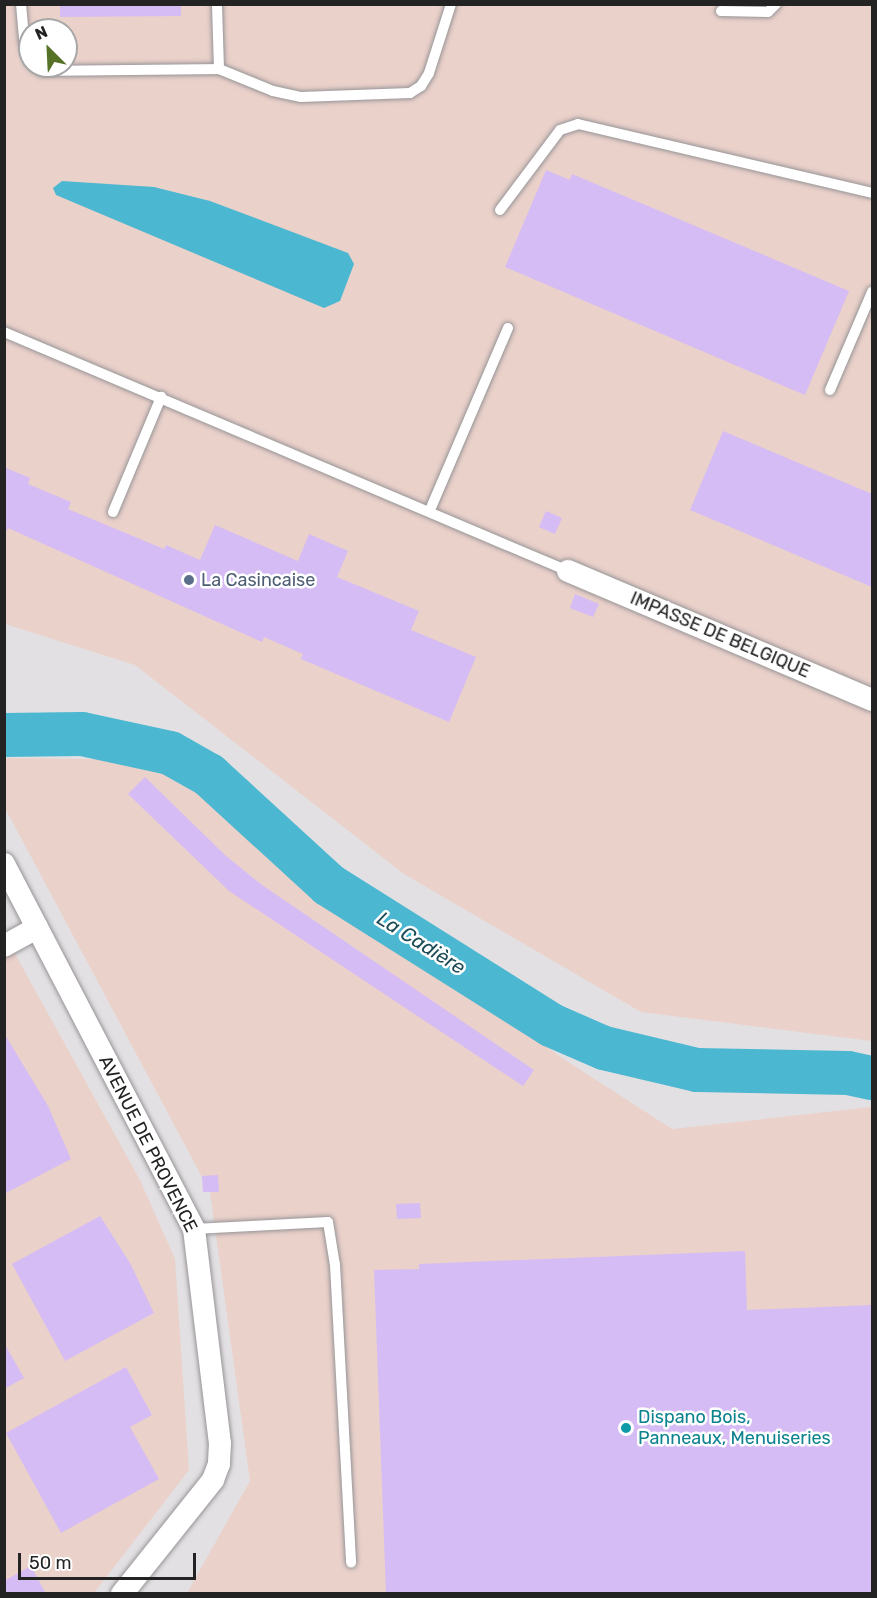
<!DOCTYPE html>
<meta charset="utf-8">
<style>
body{margin:0}
#map{position:relative;width:877px;height:1598px;overflow:hidden;background:#e3e0e3;font-family:Rubik,sans-serif}
div>[style]{position:absolute}
.industrial>*{inset:0;background:#ead1ca}
.water>*{inset:0;background:#4cb7d0}
.river>*{height:44px;margin:-22px;padding:0 22px;transform-origin:22px;border-radius:22px;background:#4cb7d0}
.building>*{inset:0;background:#d6bcf5}
.roads{filter:drop-shadow(0 0 2px #979497) drop-shadow(0 0 2px #979497)}
.service>*{height:10px;margin:-5px;padding:0 5px;transform-origin:5px;border-radius:5px;background:#fff}
.minor>*{height:22px;margin:-11px;padding:0 11px;transform-origin:11px;border-radius:11px;background:#fff}
.dots>*{width:16px;height:16px;translate:-50% -50%;box-sizing:border-box;border:3px solid #fff;border-radius:50%}
span{translate:-50% -50%;white-space:nowrap;text-align:center;line-height:1.15;-webkit-text-stroke:5px #fff;paint-order:stroke}
.service-label{font-size:18px;color:#4e5e75}
.left{translate:0 -50%;text-align:left}
.street-label{font-size:18px;color:#242324}
.culture-label{font-size:18px;color:#0d838f}
.water-label{font-size:20px;color:#1d4c57;font-style:italic}
.frame{position:absolute;inset:0;border:6px solid #242324;pointer-events:none}
.north{position:absolute;left:18px;top:18px;width:60px;height:60px;box-sizing:border-box;background:#fff;border:2px solid #a7a7a7;border-radius:50%;rotate:336deg;font-size:16px;font-weight:700;line-height:24px;text-align:center;color:#242324}
.north::after{content:'';display:block;margin:auto;width:21px;height:27px;background:#557227;clip-path:polygon(50% 0,100% 100%,50% 72%,0 100%)}
.scale{position:absolute;left:18px;top:1553px;width:178px;height:27px;box-sizing:border-box;border:3px solid #242324;border-top:0;padding-left:8px;font-size:18px;line-height:21px;white-space:nowrap;color:#242324;-webkit-text-stroke:4px #fff;paint-order:stroke}
</style>
<div id="map">
<div class="industrial">
<div style="clip-path:polygon(evenodd,4px 5px,872px 5px,872px 1041px,641px 1012px,404px 874px,135px 665px,5px 624px,4px 5px,30px 30px,66px 30px,66px 66px,30px 66px,30px 30px)"></div>
<div style="clip-path:polygon(4px 758px,161px 760px,562px 1058px,672px 1129px,872px 1107px,872px 1593px,187px 1593px,250px 1481px,210px 1192px,5px 808px)"></div>
<div style="clip-path:polygon(4px 934px,140px 1180px,175px 1259px,189px 1470px,94px 1593px,5px 1593px)"></div>
</div>
<div class="water">
<div style="clip-path:polygon(62px 181px,154px 187px,210px 201px,348px 253px,354px 264px,340px 301px,324px 308px,56px 195px,53px 188px)"></div>
</div>
<div class="river">
<div style="left:4px;top:735px;width:78px;rotate:-0.7deg"></div>
<div style="left:82px;top:734px;width:90px;rotate:12.2deg"></div>
<div style="left:170px;top:753px;width:45px;rotate:29.4deg"></div>
<div style="left:209px;top:775px;width:163px;rotate:42.5deg"></div>
<div style="left:329px;top:885px;width:262px;rotate:32.2deg"></div>
<div style="left:551px;top:1025px;width:58px;rotate:23.5deg"></div>
<div style="left:604px;top:1048px;width:96px;rotate:13.3deg"></div>
<div style="left:697px;top:1070px;width:151px;rotate:1.1deg"></div>
<div style="left:848px;top:1073px;width:25px;rotate:12deg"></div>
</div>
<div class="building">
<div style="clip-path:polygon(60px 4px,181px 4px,181px 16px,60px 17px)"></div>
<div style="clip-path:polygon(546px 170px,570px 180px,572px 174px,849px 291px,805px 395px,505px 267px)"></div>
<div style="clip-path:polygon(723px 431px,872px 494px,872px 587px,690px 510px)"></div>
<div style="clip-path:polygon(4px 467px,30px 478px,28px 484px,71px 502px,68px 509px,164px 549px,166px 545px,200px 560px,215px 525px,298px 561px,309px 534px,348px 551px,337px 577px,419px 611px,411px 630px,476px 657px,449px 722px,301px 659px,303px 654px,264px 637px,262px 642px,8px 528px,4px 535px)"></div>
<div style="clip-path:polygon(546px 511px,562px 518px,555px 534px,539px 527px)"></div>
<div style="clip-path:polygon(575px 594px,599px 604px,593px 617px,570px 608px)"></div>
<div style="clip-path:polygon(145px 777px,225px 855px,262px 885px,534px 1070px,523px 1086px,229px 891px,128px 794px)"></div>
<div style="clip-path:polygon(4px 1033px,48px 1106px,71px 1159px,4px 1194px)"></div>
<div style="clip-path:polygon(218px 1175px,219px 1192px,203px 1192px,202px 1176px)"></div>
<div style="clip-path:polygon(420px 1203px,421px 1218px,397px 1219px,396px 1204px)"></div>
<div style="clip-path:polygon(100px 1216px,130px 1263px,154px 1313px,65px 1361px,12px 1264px)"></div>
<div style="clip-path:polygon(745px 1251px,747px 1310px,872px 1305px,872px 1594px,386px 1594px,374px 1270px,419px 1269px,419px 1264px)"></div>
<div style="clip-path:polygon(4px 1343px,24px 1378px,4px 1389px)"></div>
<div style="clip-path:polygon(126px 1367px,152px 1415px,130px 1427px,159px 1479px,61px 1533px,6px 1433px)"></div>
<div style="clip-path:polygon(31px 1566px,46px 1594px,4px 1594px,4px 1581px)"></div>
</div>
<div class="roads">
<div class="service">
<div style="left:21px;top:4px;width:37px;rotate:85deg"></div>
<div style="left:24px;top:41px;width:22px;rotate:74deg"></div>
<div style="left:721px;top:11px;width:47px;rotate:1.2deg"></div>
<div style="left:768px;top:12px;width:11px;rotate:-45deg"></div>
<div style="left:34px;top:66px;width:9px;rotate:32deg"></div>
<div style="left:42px;top:71px;width:177px;rotate:-0.6deg"></div>
<div style="left:219px;top:69px;width:65px;rotate:-91.8deg"></div>
<div style="left:219px;top:69px;width:58px;rotate:22.2deg"></div>
<div style="left:273px;top:91px;width:29px;rotate:12deg"></div>
<div style="left:301px;top:97px;width:109px;rotate:-2.1deg"></div>
<div style="left:410px;top:93px;width:13px;rotate:-32deg"></div>
<div style="left:421px;top:86px;width:15px;rotate:-58deg"></div>
<div style="left:429px;top:73px;width:72px;rotate:-72.3deg"></div>
<div style="left:500px;top:210px;width:100px;rotate:-53.1deg"></div>
<div style="left:560px;top:130px;width:19px;rotate:-18deg"></div>
<div style="left:578px;top:124px;width:302px;rotate:13.2deg"></div>
<div style="left:4px;top:332px;width:613px;rotate:22.97deg"></div>
<div style="left:830px;top:390px;width:107px;rotate:-66.8deg"></div>
<div style="left:430px;top:510px;width:198px;rotate:-66.8deg"></div>
<div style="left:113px;top:512px;width:125px;rotate:-67.3deg"></div>
<div style="left:194px;top:1229px;width:134px;rotate:-3deg"></div>
<div style="left:328px;top:1222px;width:44px;rotate:80.8deg"></div>
<div style="left:335px;top:1265px;width:298px;rotate:86.9deg"></div>
</div>
<div class="minor">
<div style="left:568px;top:571px;width:330px;rotate:23deg"></div>
<div style="left:4px;top:864px;width:411px;rotate:62.5deg"></div>
<div style="left:194px;top:1229px;width:216px;rotate:83.1deg"></div>
<div style="left:220px;top:1443px;width:21px;rotate:93deg"></div>
<div style="left:219px;top:1464px;width:17px;rotate:111deg"></div>
<div style="left:213px;top:1480px;width:146px;rotate:128.6deg"></div>
<div style="left:4px;top:946px;width:38px;rotate:-29deg"></div>
</div>
</div>
<div class="dots">
<div style="left:189px;top:580px;background:#5c6f8a"></div>
<div style="left:626px;top:1428px;background:#0f9aa8"></div>
</div>
<div class="service-label">
<span class="left" style="left:201px;top:580px">La Casincaise</span>
</div>
<div class="street-label">
<span style="left:720px;top:635px;rotate:23deg">IMPASSE DE BELGIQUE</span>
<span style="left:148px;top:1144px;rotate:63deg">AVENUE DE PROVENCE</span>
</div>
<div class="culture-label">
<span class="left" style="left:638px;top:1428px">Dispano Bois,<br>Panneaux, Menuiseries</span>
</div>
<div class="water-label">
<span style="left:421px;top:943px;rotate:32deg">La Cadière</span>
</div>
<div class="frame"></div>
<div class="north">N</div>
<div class="scale">50 m</div>
</div>
